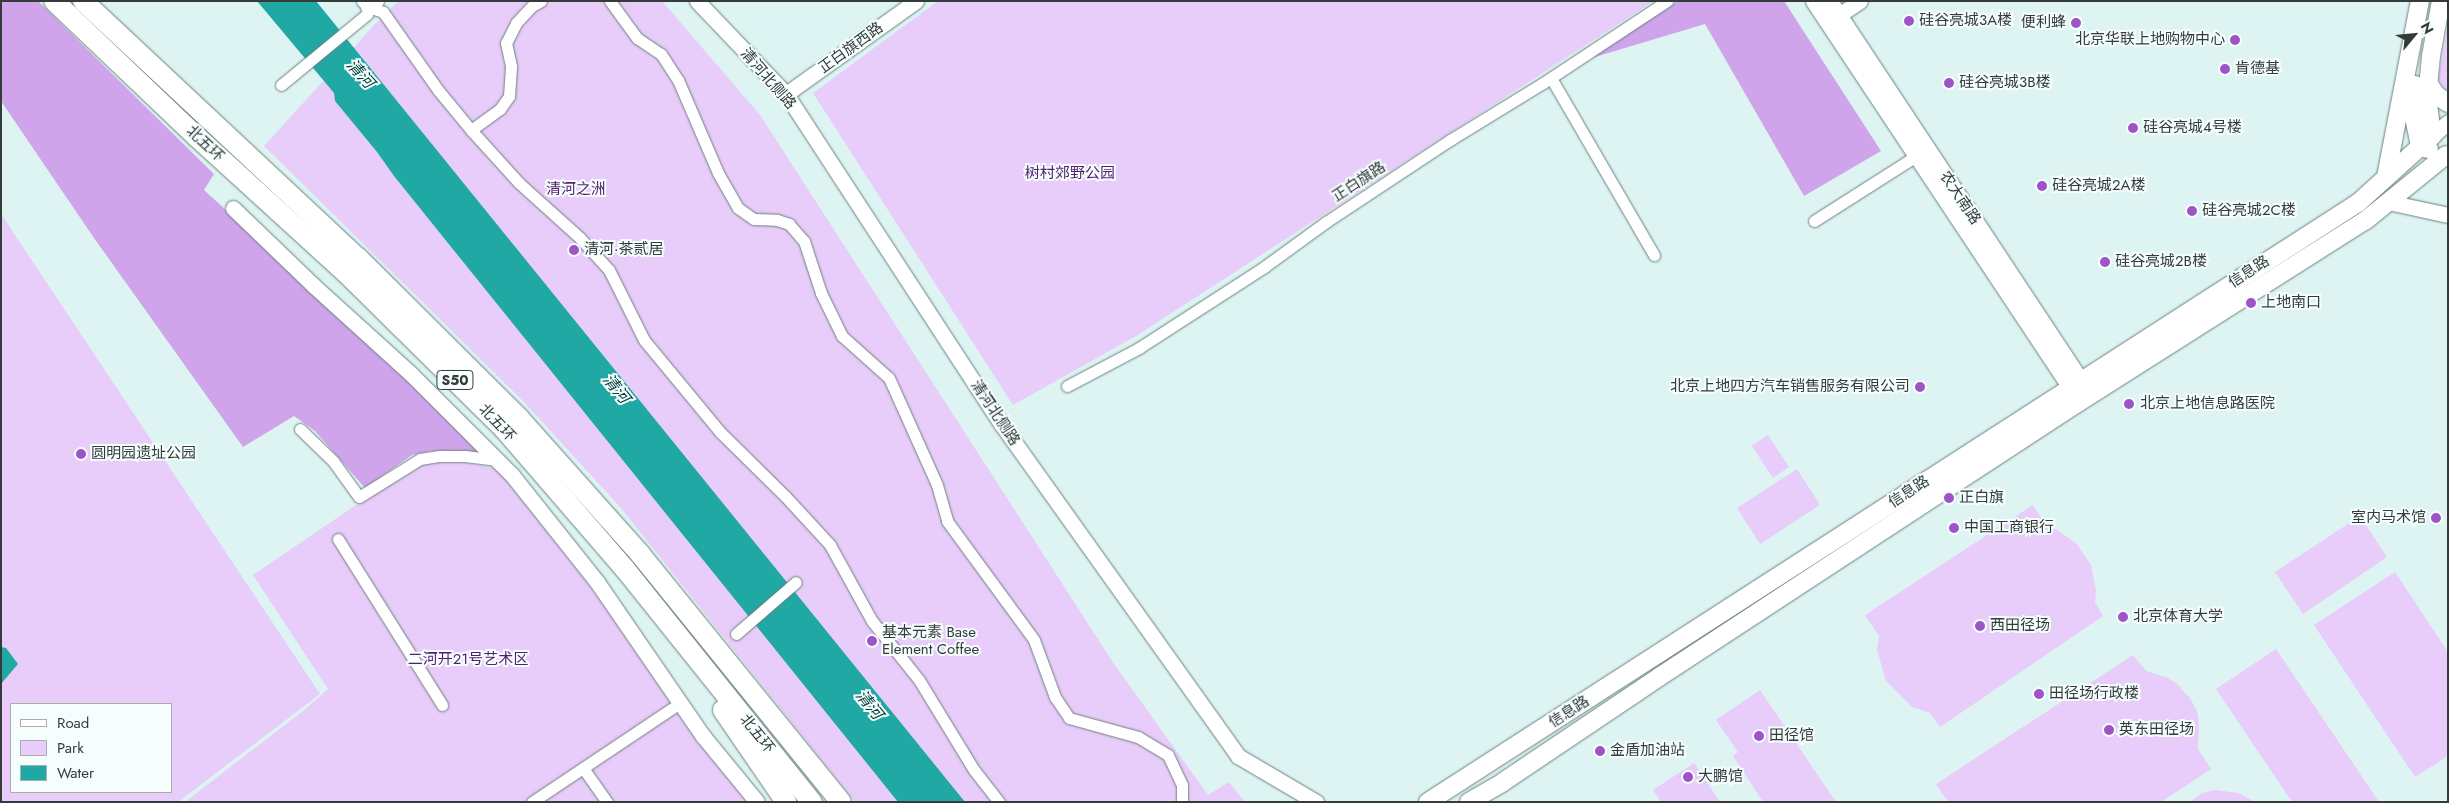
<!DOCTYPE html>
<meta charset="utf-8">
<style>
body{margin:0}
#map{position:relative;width:2449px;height:803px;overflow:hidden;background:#ddf4f2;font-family:Jost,"Noto Sans SC",sans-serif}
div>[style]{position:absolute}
.green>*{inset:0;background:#e8ccfa}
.forest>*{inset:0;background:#d0a4eb}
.water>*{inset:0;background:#20a8a4}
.roads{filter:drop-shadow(0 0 1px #6d8281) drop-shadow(0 0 1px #6d8281)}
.street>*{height:11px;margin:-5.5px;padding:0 5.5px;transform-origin:5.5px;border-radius:5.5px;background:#fff}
.secondary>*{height:15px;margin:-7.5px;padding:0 7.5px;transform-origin:7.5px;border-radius:7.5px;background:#fff}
.primary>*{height:18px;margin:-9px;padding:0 9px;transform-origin:9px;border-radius:9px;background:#fff}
.highway>*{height:20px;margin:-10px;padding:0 10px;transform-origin:10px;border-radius:10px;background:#fff}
.dots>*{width:14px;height:14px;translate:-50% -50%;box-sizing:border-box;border:2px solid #f5fefd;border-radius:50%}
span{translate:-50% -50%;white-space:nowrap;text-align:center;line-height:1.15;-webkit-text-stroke:4px #f5fefd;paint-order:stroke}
.shield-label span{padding:1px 4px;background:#f5fefd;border:1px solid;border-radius:4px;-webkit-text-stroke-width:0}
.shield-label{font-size:14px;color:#333c3b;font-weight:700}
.poi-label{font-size:15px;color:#333c3b}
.left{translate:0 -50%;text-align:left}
.right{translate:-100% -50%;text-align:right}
.street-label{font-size:15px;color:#333c3b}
.park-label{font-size:15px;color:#541e6f}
.water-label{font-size:16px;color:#013d3b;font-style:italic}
.frame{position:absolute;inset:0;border:2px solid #333c3b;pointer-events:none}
.legend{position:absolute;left:10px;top:703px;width:162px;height:90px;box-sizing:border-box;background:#f5fefd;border:1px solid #a7b0af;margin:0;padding:6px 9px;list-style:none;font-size:15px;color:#333c3b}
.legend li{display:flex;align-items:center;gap:10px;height:25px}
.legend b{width:25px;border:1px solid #a7b0af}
.north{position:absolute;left:2389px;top:10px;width:50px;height:50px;-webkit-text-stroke:4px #f5fefd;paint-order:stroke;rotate:62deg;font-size:14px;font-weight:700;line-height:20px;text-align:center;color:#333c3b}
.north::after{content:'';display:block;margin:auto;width:18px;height:22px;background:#333c3b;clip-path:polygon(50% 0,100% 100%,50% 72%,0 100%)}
</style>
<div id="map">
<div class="green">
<div style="clip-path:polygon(399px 1px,662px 1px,760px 115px,1114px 664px,1208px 795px,1229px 782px,1245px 802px,855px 802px,621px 508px,523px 401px,264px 146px,378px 21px)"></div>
<div style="clip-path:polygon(938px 1px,1654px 1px,1136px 336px,1013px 405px,813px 93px)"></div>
<div style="clip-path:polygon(2448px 24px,2448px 92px,2438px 80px)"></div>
<div style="clip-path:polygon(evenodd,1px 214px,320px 694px,178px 802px,1px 802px,1px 214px,11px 704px,171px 704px,171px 792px,11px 792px,11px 704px)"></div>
<div style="clip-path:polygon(1768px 435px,1789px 467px,1773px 478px,1752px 446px)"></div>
<div style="clip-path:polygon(447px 459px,500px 469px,612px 615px,747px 802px,185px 802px,303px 711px,328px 689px,253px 575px,418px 463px)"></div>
<div style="clip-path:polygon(1797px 469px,1820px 505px,1760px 544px,1737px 508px)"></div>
<div style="clip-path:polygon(2033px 505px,2047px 527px,2057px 530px,2076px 543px,2091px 565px,2096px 590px,2095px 602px,2103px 616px,1940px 727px,1930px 713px,1912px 707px,1886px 681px,1877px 650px,1879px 636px,1865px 615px)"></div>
<div style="clip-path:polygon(2360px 516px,2387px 557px,2303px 614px,2275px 572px)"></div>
<div style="clip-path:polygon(2395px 572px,2448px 652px,2448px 756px,2415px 777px,2314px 625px)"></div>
<div style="clip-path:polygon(2276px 649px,2375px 796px,2379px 802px,2292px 802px,2216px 689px)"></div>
<div style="clip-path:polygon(2133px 655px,2146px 671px,2166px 677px,2176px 683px,2190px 698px,2197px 711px,2199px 724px,2198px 749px,2211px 769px,2161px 802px,1948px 802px,1936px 784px)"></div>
<div style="clip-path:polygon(1760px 690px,1836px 802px,1763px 802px,1733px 756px,1738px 752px,1716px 720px)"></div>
<div style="clip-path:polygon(1694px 763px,1720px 802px,1661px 802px,1653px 790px)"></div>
<div style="clip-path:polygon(2215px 790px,2239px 793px,2255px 802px,2190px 802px,2202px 793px)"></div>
</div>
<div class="forest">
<div style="clip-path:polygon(1px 1px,38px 1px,214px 174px,204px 190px,409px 377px,484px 454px,431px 451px,412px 455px,365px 488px,315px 431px,294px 416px,243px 447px,94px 238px,1px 101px)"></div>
<div style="clip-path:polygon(1678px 1px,1784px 1px,1881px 151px,1804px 196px,1705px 24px,1588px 59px)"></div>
</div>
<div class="water">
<div style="clip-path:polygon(257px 1px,316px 1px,965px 802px,898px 802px,394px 176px,377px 152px,335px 101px,334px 93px)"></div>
<div style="clip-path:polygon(1px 647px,6px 648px,18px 664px,1px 684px)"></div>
</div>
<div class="roads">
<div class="street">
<div style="left:362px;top:1px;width:8px;rotate:45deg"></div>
<div style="left:368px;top:7px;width:16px;rotate:18deg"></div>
<div style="left:383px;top:12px;width:95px;rotate:54.8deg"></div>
<div style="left:438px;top:90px;width:52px;rotate:50.5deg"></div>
<div style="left:471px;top:130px;width:72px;rotate:47.8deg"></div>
<div style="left:519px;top:183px;width:82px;rotate:42deg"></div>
<div style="left:580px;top:238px;width:43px;rotate:47.8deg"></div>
<div style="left:609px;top:270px;width:78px;rotate:63.4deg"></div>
<div style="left:644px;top:340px;width:119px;rotate:50.4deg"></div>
<div style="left:720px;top:432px;width:91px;rotate:44.6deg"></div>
<div style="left:785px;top:496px;width:67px;rotate:47.4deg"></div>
<div style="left:830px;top:545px;width:87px;rotate:61.1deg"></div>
<div style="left:872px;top:621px;width:75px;rotate:51.5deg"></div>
<div style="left:919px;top:680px;width:105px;rotate:58.6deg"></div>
<div style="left:974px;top:770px;width:41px;rotate:52deg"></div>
<div style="left:610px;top:1px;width:46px;rotate:53.9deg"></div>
<div style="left:637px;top:38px;width:29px;rotate:34deg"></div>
<div style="left:661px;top:54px;width:31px;rotate:57deg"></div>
<div style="left:678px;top:80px;width:101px;rotate:66.7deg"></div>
<div style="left:718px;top:173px;width:40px;rotate:60.3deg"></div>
<div style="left:738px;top:208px;width:19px;rotate:35deg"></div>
<div style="left:754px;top:219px;width:23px;rotate:2deg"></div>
<div style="left:777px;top:220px;width:13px;rotate:18deg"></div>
<div style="left:789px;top:224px;width:23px;rotate:49deg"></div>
<div style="left:804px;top:241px;width:55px;rotate:71.9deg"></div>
<div style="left:821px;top:293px;width:48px;rotate:64deg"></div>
<div style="left:842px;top:336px;width:63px;rotate:41.8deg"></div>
<div style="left:889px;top:378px;width:117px;rotate:65.8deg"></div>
<div style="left:937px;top:485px;width:37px;rotate:74deg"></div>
<div style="left:947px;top:521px;width:147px;rotate:53.8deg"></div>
<div style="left:1034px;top:640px;width:61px;rotate:69.8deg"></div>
<div style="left:1055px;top:697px;width:25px;rotate:56deg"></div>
<div style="left:1069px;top:718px;width:72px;rotate:15.4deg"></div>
<div style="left:1138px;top:737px;width:35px;rotate:31deg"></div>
<div style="left:1168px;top:755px;width:33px;rotate:65deg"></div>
<div style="left:1182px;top:785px;width:17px;rotate:90deg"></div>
<div style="left:1551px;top:78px;width:205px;rotate:59.8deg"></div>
<div style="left:281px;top:85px;width:112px;rotate:-39.5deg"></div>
<div style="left:367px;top:14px;width:7px;rotate:-82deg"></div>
<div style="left:471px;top:130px;width:36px;rotate:-36deg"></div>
<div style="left:500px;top:109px;width:16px;rotate:-55deg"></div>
<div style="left:509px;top:96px;width:30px;rotate:-86deg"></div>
<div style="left:511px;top:66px;width:24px;rotate:-102deg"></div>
<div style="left:506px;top:43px;width:22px;rotate:-63deg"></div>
<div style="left:516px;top:23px;width:23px;rotate:-47deg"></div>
<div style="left:532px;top:6px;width:10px;rotate:-29deg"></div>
<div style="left:1814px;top:221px;width:121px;rotate:-32.5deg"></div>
<div style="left:1067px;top:386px;width:81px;rotate:-27.8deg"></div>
<div style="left:1139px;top:348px;width:149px;rotate:-32.9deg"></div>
<div style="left:1264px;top:267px;width:77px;rotate:-36deg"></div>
<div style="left:1326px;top:222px;width:149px;rotate:-33.5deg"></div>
<div style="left:1450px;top:140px;width:109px;rotate:-31.5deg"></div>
<div style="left:1543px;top:83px;width:149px;rotate:-33.5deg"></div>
<div style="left:300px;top:429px;width:46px;rotate:44.1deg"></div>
<div style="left:333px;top:461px;width:44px;rotate:54.2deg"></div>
<div style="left:359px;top:497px;width:72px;rotate:-31.9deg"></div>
<div style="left:420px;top:459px;width:20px;rotate:-9deg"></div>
<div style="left:440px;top:456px;width:25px"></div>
<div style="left:465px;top:456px;width:33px;rotate:7deg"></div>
<div style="left:338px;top:539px;width:196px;rotate:57.9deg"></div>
<div style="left:736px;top:634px;width:79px;rotate:-40.9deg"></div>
<div style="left:583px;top:768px;width:42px;rotate:54.8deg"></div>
<div style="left:532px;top:802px;width:178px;rotate:-33.8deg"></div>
</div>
<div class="secondary">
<div style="left:697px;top:1px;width:129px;rotate:46.3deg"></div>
<div style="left:786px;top:94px;width:395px;rotate:56.9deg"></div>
<div style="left:1002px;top:425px;width:407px;rotate:54.5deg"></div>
<div style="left:1238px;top:756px;width:91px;rotate:30.5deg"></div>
<div style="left:1813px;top:1px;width:477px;rotate:56.4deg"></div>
<div style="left:1830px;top:1px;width:468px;rotate:56.5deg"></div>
<div style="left:368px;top:7px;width:10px;rotate:-37deg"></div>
<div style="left:1839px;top:15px;width:25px;rotate:-34deg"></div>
<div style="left:786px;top:94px;width:160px;rotate:-35.6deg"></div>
<div style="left:2432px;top:136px;width:21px;rotate:-41deg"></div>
<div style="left:2388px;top:202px;width:61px;rotate:12.2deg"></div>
<div style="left:233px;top:208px;width:112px;rotate:43.9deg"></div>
<div style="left:314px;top:286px;width:130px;rotate:42.2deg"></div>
<div style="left:410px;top:373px;width:144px;rotate:45deg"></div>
<div style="left:512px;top:475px;width:137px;rotate:51.5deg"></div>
<div style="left:597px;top:582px;width:187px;rotate:55.5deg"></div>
<div style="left:703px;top:736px;width:85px;rotate:50.7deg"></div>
</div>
<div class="primary">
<div style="left:2428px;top:83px;width:14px;rotate:56deg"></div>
<div style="left:2436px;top:95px;width:14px;rotate:34deg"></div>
<div style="left:2415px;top:85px;width:23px;rotate:97deg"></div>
<div style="left:2412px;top:108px;width:40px;rotate:78deg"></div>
<div style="left:2420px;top:147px;width:9px;rotate:13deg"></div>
<div style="left:2432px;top:136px;width:38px;rotate:-97deg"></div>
<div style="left:2427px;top:98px;width:42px;rotate:-84.6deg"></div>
<div style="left:2431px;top:56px;width:56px;rotate:-79.7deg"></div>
<div style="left:2386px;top:177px;width:179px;rotate:-79.1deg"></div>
<div style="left:1428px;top:802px;width:1106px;rotate:-32.79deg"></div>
<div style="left:2358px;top:203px;width:100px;rotate:-42.2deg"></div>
<div style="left:1469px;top:802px;width:39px;rotate:-30deg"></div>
<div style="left:1503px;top:782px;width:188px;rotate:-33.9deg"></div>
<div style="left:1659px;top:677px;width:502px;rotate:-33.22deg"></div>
<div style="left:2079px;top:402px;width:340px;rotate:-32.4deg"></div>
<div style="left:2366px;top:220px;width:103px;rotate:-39.1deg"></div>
</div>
<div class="highway">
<div style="left:54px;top:1px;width:197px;rotate:43.6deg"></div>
<div style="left:197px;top:137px;width:202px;rotate:42.4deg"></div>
<div style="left:346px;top:273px;width:223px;rotate:44.6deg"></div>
<div style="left:505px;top:430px;width:184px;rotate:49.2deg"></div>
<div style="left:625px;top:569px;width:299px;rotate:51.3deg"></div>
<div style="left:83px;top:1px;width:376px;rotate:43.1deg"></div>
<div style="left:358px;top:258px;width:227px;rotate:44.8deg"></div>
<div style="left:519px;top:418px;width:182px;rotate:48.3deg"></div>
<div style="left:640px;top:554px;width:319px;rotate:51deg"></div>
<div style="left:723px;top:710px;width:112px;rotate:55.6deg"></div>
</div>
</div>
<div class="dots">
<div style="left:1909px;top:21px;background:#9e53c6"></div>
<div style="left:2076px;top:23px;background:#9e53c6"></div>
<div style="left:2235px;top:40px;background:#9e53c6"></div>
<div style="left:2225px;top:69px;background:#9e53c6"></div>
<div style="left:1949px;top:83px;background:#9e53c6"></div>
<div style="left:2133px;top:128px;background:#9e53c6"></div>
<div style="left:2042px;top:186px;background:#9e53c6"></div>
<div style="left:2192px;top:211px;background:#9e53c6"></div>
<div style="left:574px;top:250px;background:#9e53c6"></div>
<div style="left:2105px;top:262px;background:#9e53c6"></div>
<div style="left:2251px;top:303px;background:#9e53c6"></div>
<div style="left:1920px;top:387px;background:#9e53c6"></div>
<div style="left:2129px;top:404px;background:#9e53c6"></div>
<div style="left:81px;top:454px;background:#9e53c6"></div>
<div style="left:1949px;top:498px;background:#9e53c6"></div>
<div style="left:2436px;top:518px;background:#9e53c6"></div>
<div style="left:1954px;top:528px;background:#9e53c6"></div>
<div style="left:2123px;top:617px;background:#9e53c6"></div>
<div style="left:1980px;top:626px;background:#9e53c6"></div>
<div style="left:872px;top:641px;background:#9e53c6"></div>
<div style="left:2039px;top:694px;background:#9e53c6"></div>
<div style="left:2109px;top:730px;background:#9e53c6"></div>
<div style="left:1759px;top:736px;background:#9e53c6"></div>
<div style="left:1600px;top:751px;background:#9e53c6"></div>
<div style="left:1688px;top:777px;background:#9e53c6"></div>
</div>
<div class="shield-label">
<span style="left:455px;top:380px">S50</span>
</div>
<div class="poi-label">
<span class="left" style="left:1919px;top:21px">硅谷亮城3A楼</span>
<span class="right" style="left:2066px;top:23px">便利蜂</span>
<span class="right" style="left:2225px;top:40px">北京华联上地购物中心</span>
<span class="left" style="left:2235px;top:69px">肯德基</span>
<span class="left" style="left:1959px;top:83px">硅谷亮城3B楼</span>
<span class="left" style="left:2143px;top:128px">硅谷亮城4号楼</span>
<span class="left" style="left:2052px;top:186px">硅谷亮城2A楼</span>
<span class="left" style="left:2202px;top:211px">硅谷亮城2C楼</span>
<span class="left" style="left:584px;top:250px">清河·茶贰居</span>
<span class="left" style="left:2115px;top:262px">硅谷亮城2B楼</span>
<span class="left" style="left:2261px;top:303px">上地南口</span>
<span class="right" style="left:1910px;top:387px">北京上地四方汽车销售服务有限公司</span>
<span class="left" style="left:2140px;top:404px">北京上地信息路医院</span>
<span class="left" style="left:91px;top:454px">圆明园遗址公园</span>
<span class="left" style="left:1959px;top:498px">正白旗</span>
<span class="right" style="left:2426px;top:518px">室内马术馆</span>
<span class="left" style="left:1964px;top:528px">中国工商银行</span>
<span class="left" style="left:2133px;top:617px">北京体育大学</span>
<span class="left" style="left:1990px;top:626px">西田径场</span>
<span class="left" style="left:882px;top:641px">基本元素 Base<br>Element Coffee</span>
<span class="left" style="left:2049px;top:694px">田径场行政楼</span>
<span class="left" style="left:2119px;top:730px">英东田径场</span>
<span class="left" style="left:1769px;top:736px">田径馆</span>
<span class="left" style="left:1610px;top:751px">金盾加油站</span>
<span class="left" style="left:1698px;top:777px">大鹏馆</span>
</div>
<div class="street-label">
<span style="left:851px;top:48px;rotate:-36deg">正白旗西路</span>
<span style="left:768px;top:79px;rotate:49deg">清河北侧路</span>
<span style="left:205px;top:144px;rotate:43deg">北五环</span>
<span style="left:1359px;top:182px;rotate:-33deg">正白旗路</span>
<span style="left:1960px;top:198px;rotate:56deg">农大南路</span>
<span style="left:2249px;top:272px;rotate:-33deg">信息路</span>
<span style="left:995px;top:413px;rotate:56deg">清河北侧路</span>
<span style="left:497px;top:423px;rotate:46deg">北五环</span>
<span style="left:1909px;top:492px;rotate:-33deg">信息路</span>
<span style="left:1569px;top:712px;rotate:-33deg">信息路</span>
<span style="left:757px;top:734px;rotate:51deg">北五环</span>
</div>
<div class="park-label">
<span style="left:1070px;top:174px">树村郊野公园</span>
<span style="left:576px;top:190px">清河之洲</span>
<span style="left:468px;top:660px">二河开21号艺术区</span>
</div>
<div class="water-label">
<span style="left:360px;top:74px;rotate:48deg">清河</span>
<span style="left:616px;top:389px;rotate:51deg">清河</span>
<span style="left:869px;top:705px;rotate:51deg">清河</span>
</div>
<div class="frame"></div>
<ul class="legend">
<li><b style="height:6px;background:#fff"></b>Road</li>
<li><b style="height:14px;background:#e8ccfa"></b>Park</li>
<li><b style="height:14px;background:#20a8a4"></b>Water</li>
</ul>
<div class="north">N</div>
</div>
